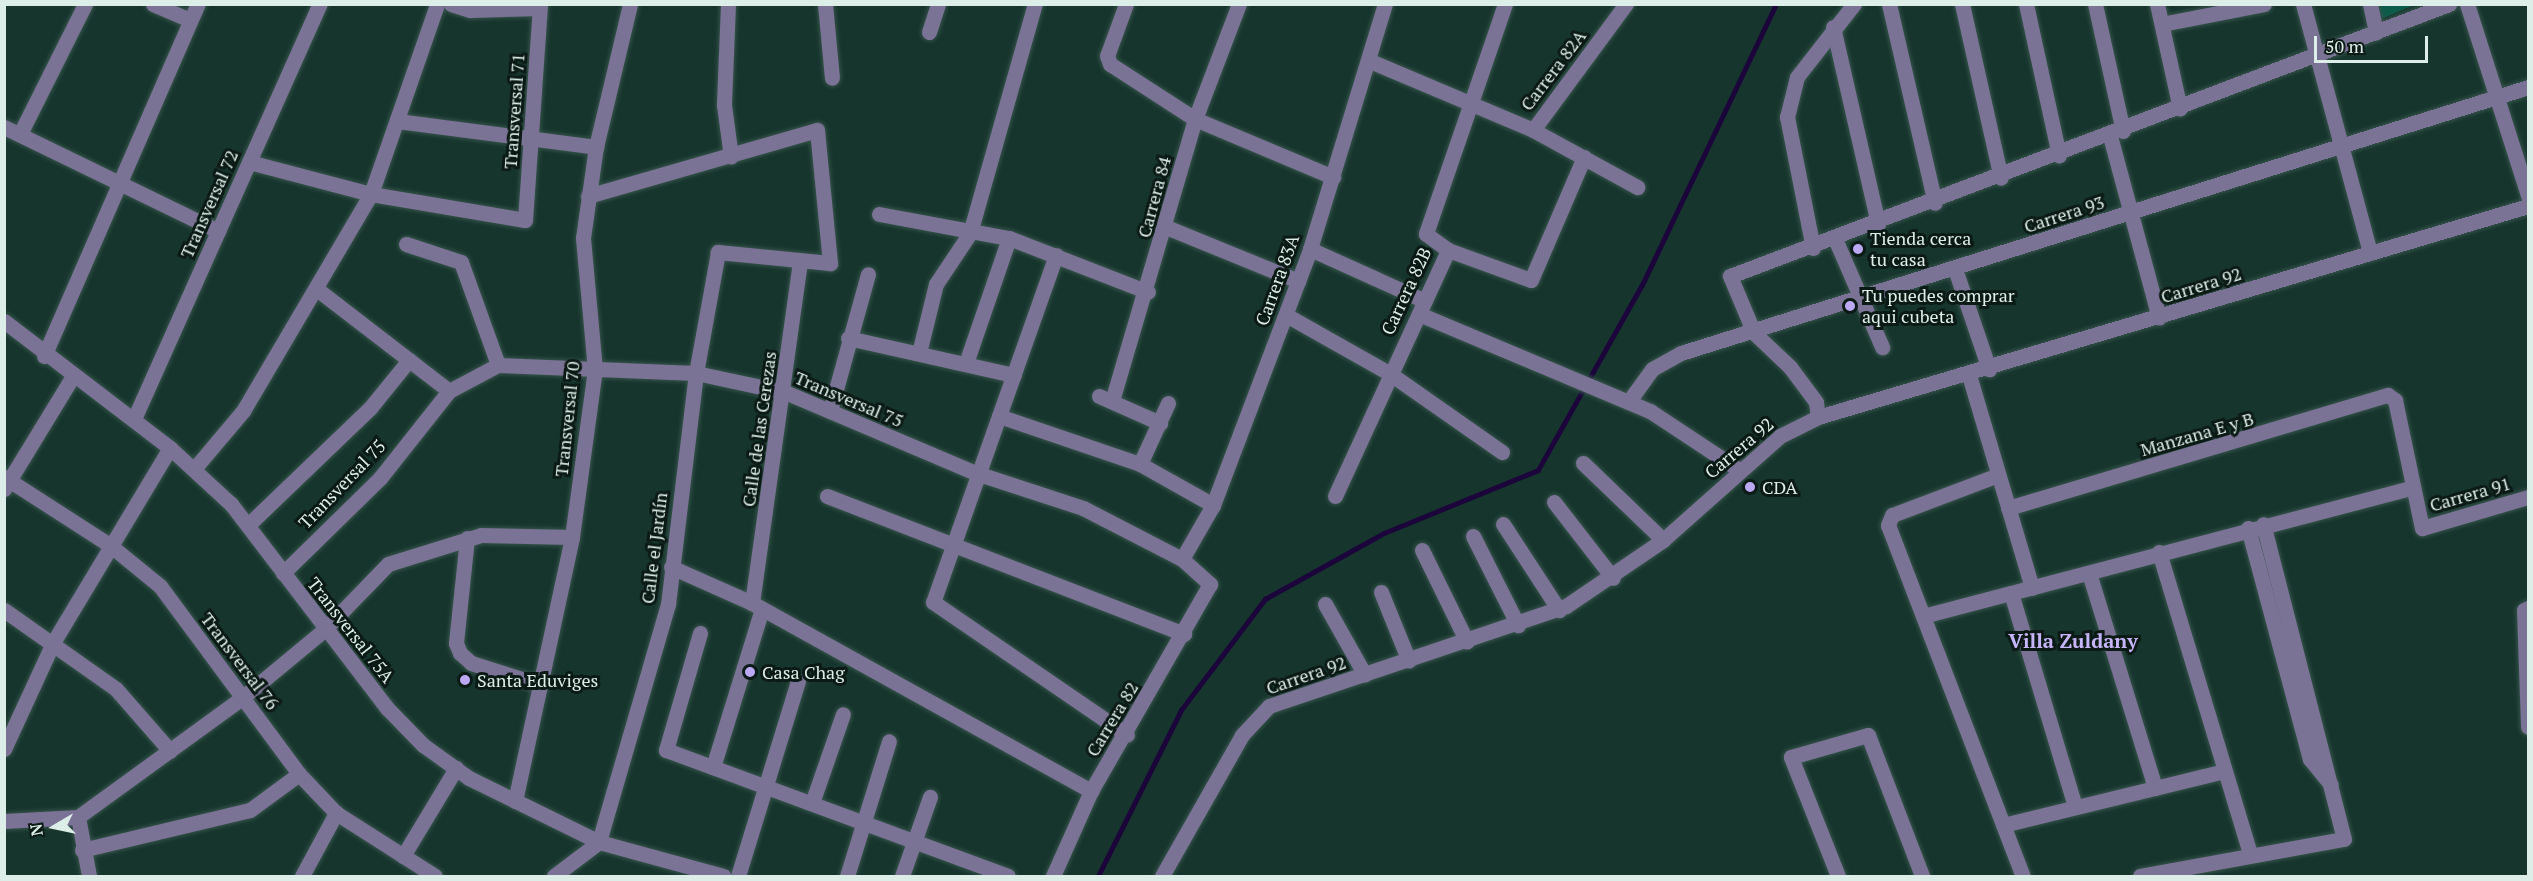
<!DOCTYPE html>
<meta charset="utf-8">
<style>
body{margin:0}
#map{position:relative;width:2533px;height:881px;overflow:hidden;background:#16352d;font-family:"PT Serif",serif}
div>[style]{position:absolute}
.green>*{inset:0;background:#0d5c4c}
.stream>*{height:4.5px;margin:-2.25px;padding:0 2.25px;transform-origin:2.25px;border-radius:2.25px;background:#1b053b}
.roads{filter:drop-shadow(0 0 2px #36534b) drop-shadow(0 0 2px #36534b)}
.minor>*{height:15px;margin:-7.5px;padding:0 7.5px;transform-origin:7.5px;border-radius:7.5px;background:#7b7395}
.dots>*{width:16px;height:16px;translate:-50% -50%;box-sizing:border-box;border:3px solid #0c1a16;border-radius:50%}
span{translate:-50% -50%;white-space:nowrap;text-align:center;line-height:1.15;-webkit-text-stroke:6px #0c1a16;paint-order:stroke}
.street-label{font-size:18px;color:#ddeee8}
.poi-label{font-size:18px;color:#ddeee8}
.left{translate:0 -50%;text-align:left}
.neighbourhood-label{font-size:20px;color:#c7b5fc;font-weight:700}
.frame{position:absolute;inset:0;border:6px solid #ddeee8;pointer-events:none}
.north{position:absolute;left:24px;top:797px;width:60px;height:60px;-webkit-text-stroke:4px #0c1a16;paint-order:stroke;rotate:261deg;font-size:16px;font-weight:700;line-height:24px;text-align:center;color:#ddeee8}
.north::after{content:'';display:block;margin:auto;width:21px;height:27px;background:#ddeee8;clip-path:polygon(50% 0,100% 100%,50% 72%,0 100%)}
.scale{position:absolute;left:2314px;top:36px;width:114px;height:27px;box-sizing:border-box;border:3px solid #ddeee8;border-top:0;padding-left:8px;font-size:18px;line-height:21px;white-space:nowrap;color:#ddeee8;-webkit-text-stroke:4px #0c1a16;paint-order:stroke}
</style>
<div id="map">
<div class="green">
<div style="clip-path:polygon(2377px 4px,2414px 5px,2381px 19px)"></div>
</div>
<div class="stream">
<div style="left:1098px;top:876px;width:186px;rotate:-63.4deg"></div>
<div style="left:1181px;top:710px;width:139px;rotate:-52.9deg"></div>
<div style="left:1265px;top:599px;width:136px;rotate:-29deg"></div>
<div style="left:1384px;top:533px;width:166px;rotate:-22.2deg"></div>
<div style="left:1538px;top:470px;width:212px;rotate:-60.7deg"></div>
<div style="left:1642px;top:285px;width:311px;rotate:-64.5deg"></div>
</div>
<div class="roads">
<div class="minor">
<div style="left:153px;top:4px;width:40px;rotate:23.4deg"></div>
<div style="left:451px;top:4px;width:20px;rotate:18deg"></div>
<div style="left:470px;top:10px;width:69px;rotate:-1.7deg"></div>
<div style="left:728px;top:4px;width:101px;rotate:92.3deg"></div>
<div style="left:724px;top:105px;width:52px;rotate:82.3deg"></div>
<div style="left:825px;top:4px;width:74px;rotate:84.6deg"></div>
<div style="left:1126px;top:4px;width:55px;rotate:110.1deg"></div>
<div style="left:1107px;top:56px;width:9px;rotate:69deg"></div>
<div style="left:1110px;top:64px;width:101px;rotate:32.9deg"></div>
<div style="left:1195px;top:119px;width:150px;rotate:22.8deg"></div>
<div style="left:1505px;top:4px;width:243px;rotate:109deg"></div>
<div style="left:1426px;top:234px;width:27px;rotate:36deg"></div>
<div style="left:1448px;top:250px;width:88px;rotate:19.9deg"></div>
<div style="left:1531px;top:280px;width:134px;rotate:-66.7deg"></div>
<div style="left:1889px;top:4px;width:204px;rotate:77deg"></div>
<div style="left:1962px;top:4px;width:178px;rotate:77.4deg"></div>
<div style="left:2026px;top:4px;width:155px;rotate:77.7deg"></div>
<div style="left:2095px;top:4px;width:130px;rotate:77.6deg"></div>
<div style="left:2157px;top:4px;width:107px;rotate:77.6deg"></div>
<div style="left:2303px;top:4px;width:258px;rotate:74.9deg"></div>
<div style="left:2370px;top:4px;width:29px;rotate:78deg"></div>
<div style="left:2467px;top:4px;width:201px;rotate:72.3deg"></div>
<div style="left:2162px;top:24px;width:104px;rotate:-11.1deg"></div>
<div style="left:1833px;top:27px;width:202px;rotate:77.1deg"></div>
<div style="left:929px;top:32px;width:29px;rotate:-72deg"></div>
<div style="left:1370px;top:61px;width:177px;rotate:22.9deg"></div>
<div style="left:1533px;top:130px;width:119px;rotate:28.7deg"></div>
<div style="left:397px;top:121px;width:201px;rotate:7.4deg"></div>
<div style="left:4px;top:127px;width:238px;rotate:25.9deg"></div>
<div style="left:1533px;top:130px;width:157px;rotate:-53.6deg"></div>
<div style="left:20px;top:134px;width:145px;rotate:-63.4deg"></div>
<div style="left:2110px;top:136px;width:188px;rotate:74.9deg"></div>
<div style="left:249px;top:162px;width:126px;rotate:14.7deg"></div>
<div style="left:371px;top:194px;width:156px;rotate:9.6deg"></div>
<div style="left:525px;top:220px;width:217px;rotate:-86deg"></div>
<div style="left:588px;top:196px;width:238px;rotate:-16.1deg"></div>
<div style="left:817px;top:130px;width:134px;rotate:84.4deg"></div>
<div style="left:830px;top:263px;width:113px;rotate:-174.4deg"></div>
<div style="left:718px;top:252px;width:123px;rotate:100.3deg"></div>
<div style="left:696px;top:373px;width:233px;rotate:96.9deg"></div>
<div style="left:668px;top:604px;width:248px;rotate:106.2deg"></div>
<div style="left:879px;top:214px;width:132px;rotate:10.5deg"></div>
<div style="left:1009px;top:238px;width:149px;rotate:21.2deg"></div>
<div style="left:1166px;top:227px;width:143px;rotate:22.2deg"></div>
<div style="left:1836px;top:241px;width:116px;rotate:66.5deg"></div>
<div style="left:406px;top:244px;width:58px;rotate:18.1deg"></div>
<div style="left:461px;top:262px;width:109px;rotate:70.2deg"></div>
<div style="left:1813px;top:248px;width:134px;rotate:-101.2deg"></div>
<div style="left:1787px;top:117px;width:41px;rotate:-76deg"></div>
<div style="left:1797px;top:77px;width:93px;rotate:-52deg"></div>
<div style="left:1310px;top:249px;width:126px;rotate:24.3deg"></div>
<div style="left:1056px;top:255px;width:368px;rotate:109.5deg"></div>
<div style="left:933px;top:602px;width:235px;rotate:34.4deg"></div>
<div style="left:1955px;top:269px;width:106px;rotate:71.2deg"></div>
<div style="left:318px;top:290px;width:165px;rotate:37.6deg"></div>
<div style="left:1419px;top:314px;width:251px;rotate:22.8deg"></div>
<div style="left:1650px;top:411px;width:107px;rotate:33.5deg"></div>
<div style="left:1286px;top:315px;width:118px;rotate:29.4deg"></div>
<div style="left:1389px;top:373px;width:138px;rotate:35deg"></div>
<div style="left:4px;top:321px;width:209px;rotate:37.4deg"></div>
<div style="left:170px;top:448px;width:83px;rotate:42.6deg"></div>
<div style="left:231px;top:504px;width:257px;rotate:52.6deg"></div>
<div style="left:387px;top:708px;width:52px;rotate:45.8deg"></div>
<div style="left:423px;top:745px;width:57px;rotate:35.7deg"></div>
<div style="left:469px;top:778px;width:145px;rotate:26.2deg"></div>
<div style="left:599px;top:842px;width:129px;rotate:15.3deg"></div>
<div style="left:848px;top:338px;width:170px;rotate:12.6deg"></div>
<div style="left:919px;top:353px;width:71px;rotate:-76.2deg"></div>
<div style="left:936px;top:284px;width:61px;rotate:-56.3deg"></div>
<div style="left:970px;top:233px;width:238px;rotate:-74.2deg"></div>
<div style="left:44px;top:356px;width:384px;rotate:-66.4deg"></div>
<div style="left:966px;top:363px;width:132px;rotate:-71deg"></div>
<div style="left:1969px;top:375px;width:222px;rotate:73.5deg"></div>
<div style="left:1099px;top:396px;width:67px;rotate:23.9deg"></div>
<div style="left:1112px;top:401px;width:294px;rotate:-73.6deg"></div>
<div style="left:1195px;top:119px;width:123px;rotate:-69.1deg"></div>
<div style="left:1629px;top:401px;width:39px;rotate:-54deg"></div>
<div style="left:1652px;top:369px;width:33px;rotate:-29deg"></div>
<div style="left:1681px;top:353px;width:888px;rotate:-17.43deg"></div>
<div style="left:830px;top:411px;width:142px;rotate:-74.5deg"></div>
<div style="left:999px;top:416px;width:149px;rotate:18.8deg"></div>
<div style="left:1140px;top:464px;width:84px;rotate:29.3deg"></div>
<div style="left:1818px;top:417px;width:15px;rotate:-98deg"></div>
<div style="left:1816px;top:402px;width:44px;rotate:-126.6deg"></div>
<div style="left:1790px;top:367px;width:50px;rotate:-136.6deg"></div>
<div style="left:1754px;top:333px;width:62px;rotate:-112.8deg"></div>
<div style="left:1730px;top:276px;width:769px;rotate:-20.72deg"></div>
<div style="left:134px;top:419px;width:455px;rotate:-65.9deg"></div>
<div style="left:1583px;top:463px;width:111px;rotate:43.9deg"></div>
<div style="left:1140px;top:464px;width:67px;rotate:-65.3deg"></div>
<div style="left:194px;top:469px;width:76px;rotate:-49.8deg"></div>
<div style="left:243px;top:411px;width:252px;rotate:-59.5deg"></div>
<div style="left:371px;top:194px;width:201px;rotate:-70.8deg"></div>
<div style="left:1998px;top:475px;width:113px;rotate:159.3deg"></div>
<div style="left:1892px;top:515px;width:11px;rotate:112deg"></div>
<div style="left:1888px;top:525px;width:376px;rotate:69deg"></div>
<div style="left:4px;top:477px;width:127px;rotate:32.8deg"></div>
<div style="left:111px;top:546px;width:63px;rotate:39.2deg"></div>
<div style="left:160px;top:586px;width:234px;rotate:53.5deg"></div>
<div style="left:299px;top:774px;width:54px;rotate:46.5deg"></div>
<div style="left:336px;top:813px;width:117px;rotate:32.5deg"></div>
<div style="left:4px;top:489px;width:132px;rotate:-58.6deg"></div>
<div style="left:827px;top:496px;width:383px;rotate:21.1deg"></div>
<div style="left:1335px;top:496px;width:271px;rotate:-65.3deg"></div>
<div style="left:1554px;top:502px;width:96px;rotate:52.2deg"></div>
<div style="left:2008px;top:508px;width:396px;rotate:-16.6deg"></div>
<div style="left:2388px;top:395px;width:9px;rotate:36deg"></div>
<div style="left:2395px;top:400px;width:131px;rotate:78.1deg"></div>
<div style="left:2422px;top:528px;width:110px;rotate:-16.3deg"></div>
<div style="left:1503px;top:524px;width:103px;rotate:56.9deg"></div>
<div style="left:248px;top:525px;width:169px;rotate:-43.8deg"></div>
<div style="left:370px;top:408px;width:62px;rotate:-50.9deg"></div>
<div style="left:2248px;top:528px;width:239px;rotate:75deg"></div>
<div style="left:2310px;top:759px;width:33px;rotate:51deg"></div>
<div style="left:1473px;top:536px;width:100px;rotate:63.2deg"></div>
<div style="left:467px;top:538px;width:106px;rotate:96deg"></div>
<div style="left:456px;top:643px;width:11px;rotate:68deg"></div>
<div style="left:460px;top:653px;width:15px;rotate:42deg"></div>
<div style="left:471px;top:663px;width:73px;rotate:17.4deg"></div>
<div style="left:1422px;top:550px;width:102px;rotate:63.9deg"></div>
<div style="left:2159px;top:552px;width:315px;rotate:73.2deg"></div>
<div style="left:1182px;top:559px;width:62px;rotate:-60.1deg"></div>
<div style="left:1213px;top:505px;width:274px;rotate:-69.2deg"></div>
<div style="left:1310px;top:249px;width:256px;rotate:-73deg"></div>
<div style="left:671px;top:567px;width:89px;rotate:24deg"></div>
<div style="left:752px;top:603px;width:388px;rotate:29deg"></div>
<div style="left:283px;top:573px;width:136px;rotate:-44.4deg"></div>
<div style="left:380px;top:478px;width:111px;rotate:-51.6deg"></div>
<div style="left:449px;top:391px;width:55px;rotate:-28deg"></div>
<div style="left:498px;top:365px;width:198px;rotate:2.3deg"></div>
<div style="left:696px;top:373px;width:91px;rotate:12.1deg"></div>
<div style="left:785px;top:392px;width:207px;rotate:23deg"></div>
<div style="left:976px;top:473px;width:113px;rotate:18.1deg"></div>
<div style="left:1083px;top:508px;width:111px;rotate:27.3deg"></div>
<div style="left:1182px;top:559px;width:38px;rotate:42deg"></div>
<div style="left:1210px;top:584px;width:239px;rotate:119.9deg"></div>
<div style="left:1091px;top:791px;width:93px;rotate:114.1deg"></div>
<div style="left:2089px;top:573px;width:225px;rotate:72.9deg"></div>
<div style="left:1381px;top:592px;width:74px;rotate:67.9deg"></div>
<div style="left:2011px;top:593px;width:223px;rotate:73.3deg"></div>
<div style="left:752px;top:603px;width:346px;rotate:-82deg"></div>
<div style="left:1325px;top:604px;width:81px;rotate:60.6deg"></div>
<div style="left:2528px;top:608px;width:4px;rotate:153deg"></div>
<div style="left:2524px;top:610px;width:117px;rotate:88deg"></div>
<div style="left:4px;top:610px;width:137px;rotate:35.2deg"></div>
<div style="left:116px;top:689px;width:82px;rotate:48.9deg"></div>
<div style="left:1923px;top:616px;width:505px;rotate:-14.7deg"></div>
<div style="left:700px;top:633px;width:122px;rotate:106.2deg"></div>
<div style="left:666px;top:750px;width:364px;rotate:20.2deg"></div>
<div style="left:4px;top:749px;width:119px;rotate:-65.2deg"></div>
<div style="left:54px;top:641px;width:225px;rotate:-59deg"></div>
<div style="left:713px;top:767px;width:165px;rotate:-72.8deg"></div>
<div style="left:515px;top:801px;width:270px;rotate:-77.8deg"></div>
<div style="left:572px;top:537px;width:169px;rotate:-82.2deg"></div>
<div style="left:595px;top:370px;width:133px;rotate:-95.2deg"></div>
<div style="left:583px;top:238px;width:92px;rotate:-81.9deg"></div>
<div style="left:596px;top:147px;width:147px;rotate:-76.6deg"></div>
<div style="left:812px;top:803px;width:94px;rotate:-70.8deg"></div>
<div style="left:78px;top:817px;width:60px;rotate:79.4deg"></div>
<div style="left:4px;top:821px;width:74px;rotate:-3.1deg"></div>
<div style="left:78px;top:817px;width:204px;rotate:-36deg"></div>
<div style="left:243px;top:697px;width:105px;rotate:-39.6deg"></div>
<div style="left:324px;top:630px;width:92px;rotate:-45.9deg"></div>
<div style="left:388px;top:564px;width:97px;rotate:-17.3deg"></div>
<div style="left:481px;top:535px;width:91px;rotate:1.3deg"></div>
<div style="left:2003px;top:825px;width:228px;rotate:-13.7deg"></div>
<div style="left:82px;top:850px;width:173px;rotate:-13.4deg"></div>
<div style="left:250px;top:810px;width:61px;rotate:-36.3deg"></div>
<div style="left:403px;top:856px;width:103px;rotate:-58.9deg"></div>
<div style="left:302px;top:876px;width:72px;rotate:-61.6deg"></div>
<div style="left:554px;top:876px;width:56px;rotate:-37.1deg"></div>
<div style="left:738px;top:876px;width:204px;rotate:-72.9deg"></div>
<div style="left:847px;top:876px;width:141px;rotate:-72.7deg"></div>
<div style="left:902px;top:876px;width:84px;rotate:-70.5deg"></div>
<div style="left:1162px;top:876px;width:162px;rotate:-60.4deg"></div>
<div style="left:1242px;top:735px;width:40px;rotate:-47deg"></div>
<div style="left:1269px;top:706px;width:313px;rotate:-18.6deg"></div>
<div style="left:1566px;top:606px;width:117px;rotate:-34.2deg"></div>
<div style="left:1663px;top:540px;width:157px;rotate:-41.6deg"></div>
<div style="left:1780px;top:436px;width:42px;rotate:-26.6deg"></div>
<div style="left:1818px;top:417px;width:741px;rotate:-16.55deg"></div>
<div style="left:1838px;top:876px;width:128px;rotate:-111.6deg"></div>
<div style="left:1791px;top:757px;width:80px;rotate:-15.9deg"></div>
<div style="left:1868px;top:735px;width:151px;rotate:69deg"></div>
<div style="left:2140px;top:876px;width:207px;rotate:-10.3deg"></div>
<div style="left:2344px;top:839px;width:325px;rotate:-104.4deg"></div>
</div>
</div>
<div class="dots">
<div style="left:1858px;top:249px;background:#bca9f5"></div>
<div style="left:1850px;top:306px;background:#bca9f5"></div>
<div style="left:1750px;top:487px;background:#bca9f5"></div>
<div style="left:750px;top:672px;background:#bca9f5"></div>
<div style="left:465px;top:680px;background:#bca9f5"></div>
</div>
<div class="street-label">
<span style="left:1553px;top:70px;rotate:-53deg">Carrera 82A</span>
<span style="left:514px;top:111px;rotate:-86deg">Transversal 71</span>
<span style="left:1154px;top:197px;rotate:-75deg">Carrera 84</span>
<span style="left:209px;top:204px;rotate:-66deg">Transversal 72</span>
<span style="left:2064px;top:214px;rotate:-18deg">Carrera 93</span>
<span style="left:1277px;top:280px;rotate:-70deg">Carrera 83A</span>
<span style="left:2201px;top:285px;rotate:-17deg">Carrera 92</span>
<span style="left:1406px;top:291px;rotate:-65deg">Carrera 82B</span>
<span style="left:849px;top:399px;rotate:23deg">Transversal 75</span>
<span style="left:567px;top:419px;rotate:-84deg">Transversal 70</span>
<span style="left:759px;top:429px;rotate:-82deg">Calle de las Cerezas</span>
<span style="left:2197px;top:434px;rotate:-16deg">Manzana E y B</span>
<span style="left:1739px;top:448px;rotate:-40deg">Carrera 92</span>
<span style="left:342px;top:484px;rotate:-46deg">Transversal 75</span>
<span style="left:2470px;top:494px;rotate:-16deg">Carrera 91</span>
<span style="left:654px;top:548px;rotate:-83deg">Calle el Jardín</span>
<span style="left:351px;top:630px;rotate:52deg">Transversal 75A</span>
<span style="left:240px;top:661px;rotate:53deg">Transversal 76</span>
<span style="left:1306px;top:675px;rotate:-19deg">Carrera 92</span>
<span style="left:1112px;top:719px;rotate:-59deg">Carrera 82</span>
</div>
<div class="poi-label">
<span class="left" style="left:1870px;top:249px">Tienda cerca<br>tu casa</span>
<span class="left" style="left:1862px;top:306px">Tu puedes comprar<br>aqui cubeta</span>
<span class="left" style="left:1762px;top:487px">CDA</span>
<span class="left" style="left:762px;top:672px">Casa Chag</span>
<span class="left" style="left:477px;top:680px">Santa Eduviges</span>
</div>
<div class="neighbourhood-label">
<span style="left:2073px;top:640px">Villa Zuldany</span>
</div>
<div class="frame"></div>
<div class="north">N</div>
<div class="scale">50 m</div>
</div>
